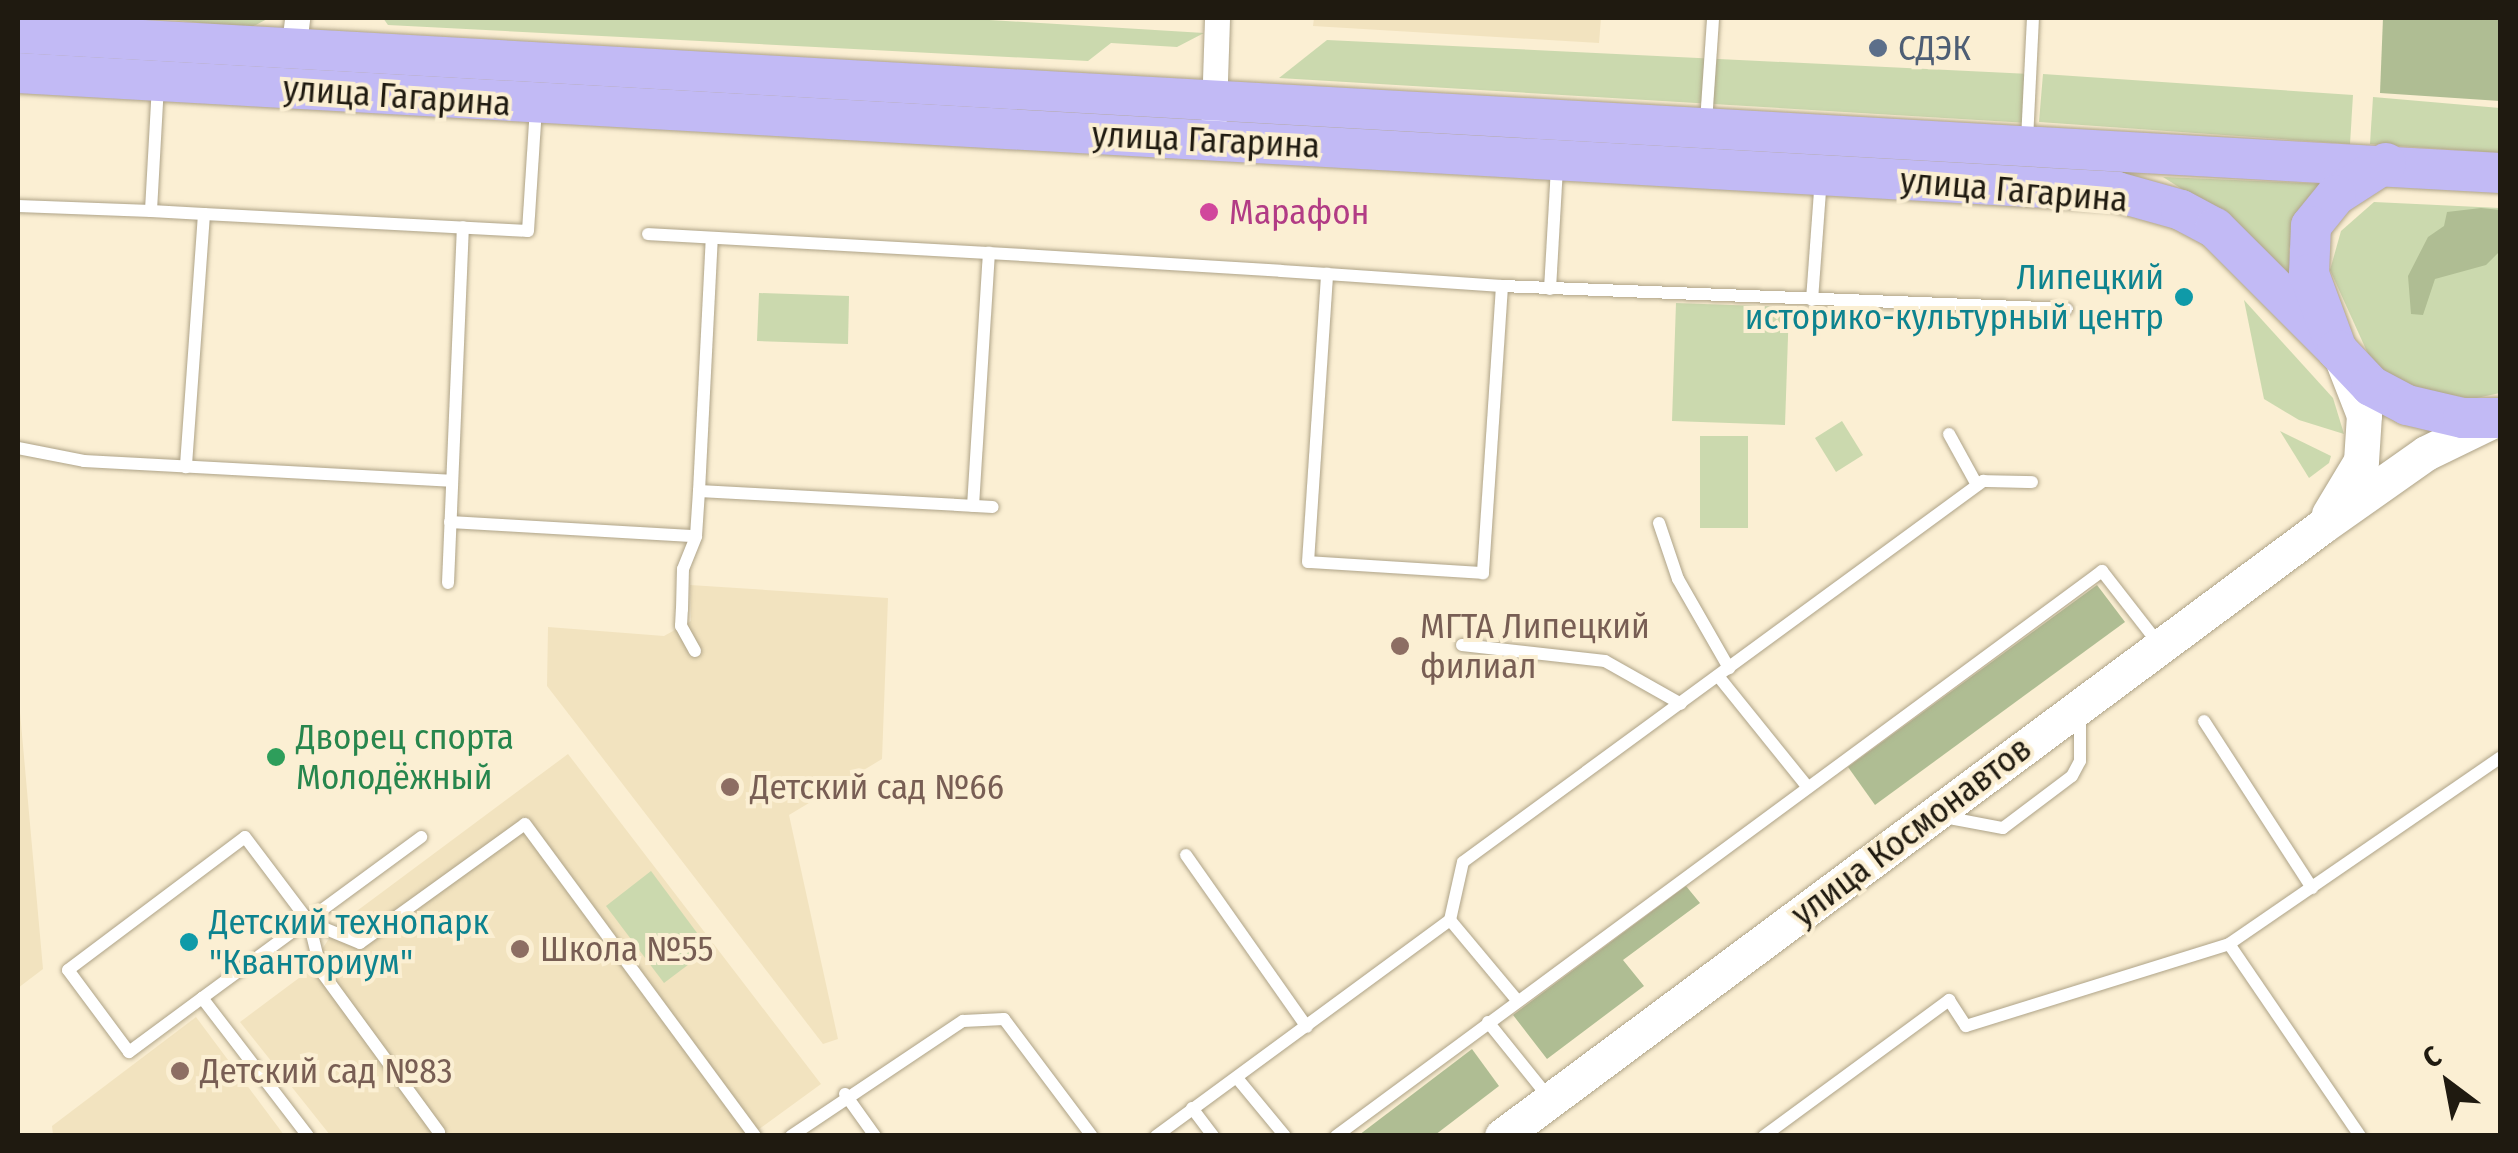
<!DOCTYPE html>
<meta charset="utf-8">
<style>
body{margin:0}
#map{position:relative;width:2518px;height:1153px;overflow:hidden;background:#fbefd3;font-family:"Fira Sans Condensed",sans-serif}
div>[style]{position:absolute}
.built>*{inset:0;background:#f2e3bf}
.green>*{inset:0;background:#cbd9ae}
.forest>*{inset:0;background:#afbd93}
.roads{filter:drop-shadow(0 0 2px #aea388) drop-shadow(0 0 2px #aea388)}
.service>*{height:12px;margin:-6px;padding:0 6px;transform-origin:6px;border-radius:6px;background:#fff}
.minor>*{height:25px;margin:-12.5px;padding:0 12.5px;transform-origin:12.5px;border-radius:12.5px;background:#fff}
.secondary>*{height:35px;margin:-17.5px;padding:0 17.5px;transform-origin:17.5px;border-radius:17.5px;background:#fff}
.primary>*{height:40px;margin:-20px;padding:0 20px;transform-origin:20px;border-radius:20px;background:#c2baf5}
.dots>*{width:28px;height:28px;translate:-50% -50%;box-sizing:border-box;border:5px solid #fbefd3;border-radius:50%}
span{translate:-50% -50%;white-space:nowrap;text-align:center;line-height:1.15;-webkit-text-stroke:8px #fbefd3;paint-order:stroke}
.service-label{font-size:35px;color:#4e5e75}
.left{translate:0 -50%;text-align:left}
.street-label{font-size:35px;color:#1f1a10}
.hotel-label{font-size:35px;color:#b23c85}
.culture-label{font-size:35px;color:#0d838f}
.right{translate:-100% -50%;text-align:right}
.education-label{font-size:35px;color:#785e54}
.leisure-label{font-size:35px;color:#27864d}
.frame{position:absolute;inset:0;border:20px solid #1f1a10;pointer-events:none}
.north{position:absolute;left:2398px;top:1033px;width:100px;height:100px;-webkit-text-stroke:8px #fbefd3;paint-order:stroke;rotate:328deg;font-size:28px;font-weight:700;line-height:40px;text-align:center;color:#1f1a10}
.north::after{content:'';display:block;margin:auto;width:35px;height:45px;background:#1f1a10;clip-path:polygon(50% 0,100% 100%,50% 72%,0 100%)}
</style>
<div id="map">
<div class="built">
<div style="clip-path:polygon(1314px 18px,1601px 18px,1599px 43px,1313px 26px)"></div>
<div style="clip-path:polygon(690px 585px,888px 598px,882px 759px,789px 815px,838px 1039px,823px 1044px,547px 686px,548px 627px,664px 636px,691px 621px)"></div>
<div style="clip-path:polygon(18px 690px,43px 969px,18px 988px)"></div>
<div style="clip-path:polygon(568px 754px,821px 1084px,751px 1135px,330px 1135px,240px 1022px,307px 972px,338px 925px)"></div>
<div style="clip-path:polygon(196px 1017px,284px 1135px,53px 1135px,52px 1126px)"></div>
</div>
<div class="green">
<div style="clip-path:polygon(155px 18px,269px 18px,250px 28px)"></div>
<div style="clip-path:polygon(383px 18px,957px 18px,1204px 33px,1177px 47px,1111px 43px,1088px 61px,388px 25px)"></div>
<div style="clip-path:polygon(1327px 40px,2030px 74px,2028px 123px,1279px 78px)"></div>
<div style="clip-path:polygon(2043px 74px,2353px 95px,2350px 144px,2039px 122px)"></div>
<div style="clip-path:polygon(2373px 97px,2500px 108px,2500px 153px,2370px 144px)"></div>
<div style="clip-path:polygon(2163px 177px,2328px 184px,2303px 212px,2289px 249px,2292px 283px,2221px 214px)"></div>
<div style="clip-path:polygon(2374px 202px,2500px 208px,2500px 393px,2472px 399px,2397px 385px,2369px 356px,2330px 270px,2341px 231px)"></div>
<div style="clip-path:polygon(759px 293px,849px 296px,848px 344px,757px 341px)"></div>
<div style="clip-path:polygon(2244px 300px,2333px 398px,2344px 434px,2299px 420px,2264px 399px)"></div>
<div style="clip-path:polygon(1676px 303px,1789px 307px,1785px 425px,1672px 421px)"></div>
<div style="clip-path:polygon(1842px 421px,1863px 455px,1836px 472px,1815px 438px)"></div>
<div style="clip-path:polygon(2280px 431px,2331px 456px,2329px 463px,2309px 478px)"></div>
<div style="clip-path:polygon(1700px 436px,1748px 436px,1748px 528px,1700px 528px)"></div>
<div style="clip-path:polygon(651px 871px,709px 949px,664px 983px,606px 906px)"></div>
</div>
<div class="forest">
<div style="clip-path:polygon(2383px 18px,2500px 18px,2500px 101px,2380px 93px)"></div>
<div style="clip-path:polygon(2481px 208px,2500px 210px,2500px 251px,2486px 265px,2435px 279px,2423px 315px,2411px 314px,2408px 276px,2428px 237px,2444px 226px,2447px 212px)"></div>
<div style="clip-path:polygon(2097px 585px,2125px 622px,1875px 805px,1848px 767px)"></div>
<div style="clip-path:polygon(1686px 886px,1700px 903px,1623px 960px,1644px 986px,1547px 1059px,1513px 1015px)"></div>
<div style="clip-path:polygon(1472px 1049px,1499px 1086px,1435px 1135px,1359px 1135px)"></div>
</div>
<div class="roads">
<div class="service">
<div style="left:158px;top:85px;width:126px;rotate:93.2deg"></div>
<div style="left:151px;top:211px;width:53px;rotate:3.2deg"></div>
<div style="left:204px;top:214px;width:254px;rotate:94.1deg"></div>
<div style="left:1706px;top:122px;width:104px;rotate:-86.1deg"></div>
<div style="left:2027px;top:140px;width:122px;rotate:-87.2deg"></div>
<div style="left:18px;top:206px;width:133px;rotate:2.2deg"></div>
<div style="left:204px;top:214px;width:324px;rotate:3deg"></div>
<div style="left:528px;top:231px;width:124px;rotate:-86.3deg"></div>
<div style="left:648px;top:234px;width:375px;rotate:3.2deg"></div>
<div style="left:1022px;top:255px;width:259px;rotate:3.5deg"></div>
<div style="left:1281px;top:271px;width:46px;rotate:3.7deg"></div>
<div style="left:1327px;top:274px;width:175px;rotate:3.9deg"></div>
<div style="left:1502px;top:286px;width:288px;rotate:93.8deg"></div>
<div style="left:1483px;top:573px;width:175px;rotate:-176.4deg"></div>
<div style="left:1308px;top:562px;width:289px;rotate:-86.2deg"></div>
<div style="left:1502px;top:286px;width:565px;rotate:2.33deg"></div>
<div style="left:1550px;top:289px;width:122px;rotate:-86.7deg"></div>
<div style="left:1812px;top:300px;width:122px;rotate:-85.8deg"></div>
<div style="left:1949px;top:434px;width:58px;rotate:61.2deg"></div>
<div style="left:18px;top:448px;width:67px;rotate:11.1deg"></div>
<div style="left:84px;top:461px;width:367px;rotate:3.1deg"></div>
<div style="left:699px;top:491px;width:253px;rotate:-87.1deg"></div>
<div style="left:973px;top:506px;width:254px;rotate:-86.4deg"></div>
<div style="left:450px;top:522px;width:246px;rotate:3.3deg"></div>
<div style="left:696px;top:536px;width:45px;rotate:-86.2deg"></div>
<div style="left:699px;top:491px;width:294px;rotate:3.1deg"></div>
<div style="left:1659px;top:523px;width:59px;rotate:71.3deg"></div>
<div style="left:1678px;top:579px;width:103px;rotate:60.2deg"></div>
<div style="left:448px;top:583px;width:356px;rotate:-87.6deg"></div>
<div style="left:1462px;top:645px;width:144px;rotate:6.4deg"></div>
<div style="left:1605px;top:661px;width:87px;rotate:29.5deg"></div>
<div style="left:695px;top:651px;width:29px;rotate:-119deg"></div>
<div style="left:681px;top:626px;width:17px;rotate:-87deg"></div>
<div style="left:682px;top:609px;width:40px;rotate:-88.6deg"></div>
<div style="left:683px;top:569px;width:35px;rotate:-68deg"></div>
<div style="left:1718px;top:676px;width:140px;rotate:51.1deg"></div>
<div style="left:2204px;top:721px;width:199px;rotate:57.1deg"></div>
<div style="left:1944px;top:817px;width:60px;rotate:10.6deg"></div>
<div style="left:2003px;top:828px;width:86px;rotate:-37deg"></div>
<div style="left:2072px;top:776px;width:17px;rotate:-62deg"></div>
<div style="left:2080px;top:761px;width:45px;rotate:-90deg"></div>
<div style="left:1186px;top:855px;width:210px;rotate:54.9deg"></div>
<div style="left:1450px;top:920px;width:104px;rotate:50.1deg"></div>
<div style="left:309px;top:922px;width:50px;rotate:76.2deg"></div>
<div style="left:321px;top:971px;width:200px;rotate:53.8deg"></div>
<div style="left:202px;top:998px;width:91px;rotate:143.5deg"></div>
<div style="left:129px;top:1052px;width:102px;rotate:-126.6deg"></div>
<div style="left:68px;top:970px;width:221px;rotate:-36.9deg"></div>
<div style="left:245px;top:837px;width:106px;rotate:53deg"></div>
<div style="left:309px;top:922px;width:55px;rotate:22.4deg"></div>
<div style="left:360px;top:943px;width:203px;rotate:-35.8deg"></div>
<div style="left:525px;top:824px;width:388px;rotate:53.6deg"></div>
<div style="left:1488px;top:1022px;width:97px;rotate:51.2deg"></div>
<div style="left:1237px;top:1078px;width:75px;rotate:50.4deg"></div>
<div style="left:845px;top:1094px;width:52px;rotate:54.5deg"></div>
<div style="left:1192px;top:1108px;width:35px;rotate:53deg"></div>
<div style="left:308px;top:1136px;width:174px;rotate:-127.5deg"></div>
<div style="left:202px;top:998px;width:272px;rotate:-36.3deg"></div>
<div style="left:791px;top:1136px;width:207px;rotate:-33.8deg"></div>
<div style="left:963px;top:1021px;width:41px;rotate:-2.8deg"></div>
<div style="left:1004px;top:1019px;width:146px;rotate:53.1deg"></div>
<div style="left:1156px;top:1136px;width:365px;rotate:-36.3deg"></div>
<div style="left:1450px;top:920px;width:59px;rotate:-77.4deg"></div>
<div style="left:1463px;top:862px;width:645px;rotate:-36.23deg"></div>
<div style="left:1983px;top:481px;width:49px;rotate:1.2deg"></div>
<div style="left:1336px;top:1136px;width:952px;rotate:-36.41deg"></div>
<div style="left:2102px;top:571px;width:91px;rotate:52.1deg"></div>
<div style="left:1764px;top:1136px;width:230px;rotate:-36.3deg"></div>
<div style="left:1949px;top:1000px;width:31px;rotate:57deg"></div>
<div style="left:1966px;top:1026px;width:275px;rotate:-17.3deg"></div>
<div style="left:2360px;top:1136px;width:232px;rotate:-124.3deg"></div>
<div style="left:2229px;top:944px;width:329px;rotate:-34.5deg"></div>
</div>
<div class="minor">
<div style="left:294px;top:44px;width:26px;rotate:-83deg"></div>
<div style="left:1213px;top:140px;width:122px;rotate:-88.1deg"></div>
</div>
<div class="secondary">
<div style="left:2329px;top:514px;width:62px;rotate:-58.9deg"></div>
<div style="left:2361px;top:461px;width:46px;rotate:-86.3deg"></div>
<div style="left:2364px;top:415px;width:60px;rotate:-111.4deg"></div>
<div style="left:1502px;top:1136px;width:1021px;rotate:-36.63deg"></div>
<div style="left:2321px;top:527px;width:128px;rotate:-35.2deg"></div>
<div style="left:2426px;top:453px;width:80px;rotate:-25.9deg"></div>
</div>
<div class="primary">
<div style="left:18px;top:33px;width:2486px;rotate:3.23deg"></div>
<div style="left:18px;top:73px;width:2102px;rotate:3.24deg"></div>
<div style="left:2117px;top:192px;width:66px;rotate:15.7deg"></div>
<div style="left:2181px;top:210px;width:38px;rotate:28deg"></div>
<div style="left:2215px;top:228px;width:173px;rotate:45deg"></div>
<div style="left:2386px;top:163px;width:59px;rotate:147.4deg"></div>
<div style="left:2336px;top:195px;width:40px;rotate:129deg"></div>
<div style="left:2311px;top:226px;width:48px;rotate:92.4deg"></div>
<div style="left:2309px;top:274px;width:81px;rotate:69.8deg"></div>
<div style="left:2337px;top:350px;width:50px;rotate:46.6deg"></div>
<div style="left:2371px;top:386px;width:41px;rotate:27.8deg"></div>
<div style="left:2407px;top:405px;width:57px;rotate:13.1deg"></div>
<div style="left:2463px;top:418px;width:37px"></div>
</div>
</div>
<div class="dots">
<div style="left:1878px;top:48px;background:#5c6f8a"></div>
<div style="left:1209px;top:212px;background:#d1479c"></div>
<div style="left:2184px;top:297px;background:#0f9aa8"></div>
<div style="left:1400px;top:646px;background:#8d6e63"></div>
<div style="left:276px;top:757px;background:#2e9e5b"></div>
<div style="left:730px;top:787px;background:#8d6e63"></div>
<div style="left:189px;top:942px;background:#0f9aa8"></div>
<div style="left:520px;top:949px;background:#8d6e63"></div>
<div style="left:180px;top:1071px;background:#8d6e63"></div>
</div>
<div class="service-label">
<span class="left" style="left:1898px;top:48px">СДЭК</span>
</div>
<div class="street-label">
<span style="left:397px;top:96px;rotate:4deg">улица Гагарина</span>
<span style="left:1206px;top:140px;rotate:3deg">улица Гагарина</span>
<span style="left:2014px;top:190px;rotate:5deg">улица Гагарина</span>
<span style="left:1911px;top:831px;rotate:-37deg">улица Космонавтов</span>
</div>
<div class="hotel-label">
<span class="left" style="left:1229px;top:212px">Марафон</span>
</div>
<div class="culture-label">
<span class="right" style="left:2164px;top:297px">Липецкий<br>историко-культурный центр</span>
<span class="left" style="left:209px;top:942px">Детский технопарк<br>"Кванториум"</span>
</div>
<div class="education-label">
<span class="left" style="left:1420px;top:646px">МГТА Липецкий<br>филиал</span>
<span class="left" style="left:750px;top:787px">Детский сад №66</span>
<span class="left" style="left:540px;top:949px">Школа №55</span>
<span class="left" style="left:200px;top:1071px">Детский сад №83</span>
</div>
<div class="leisure-label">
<span class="left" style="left:296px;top:757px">Дворец спорта<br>Молодёжный</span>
</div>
<div class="frame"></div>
<div class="north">С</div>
</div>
